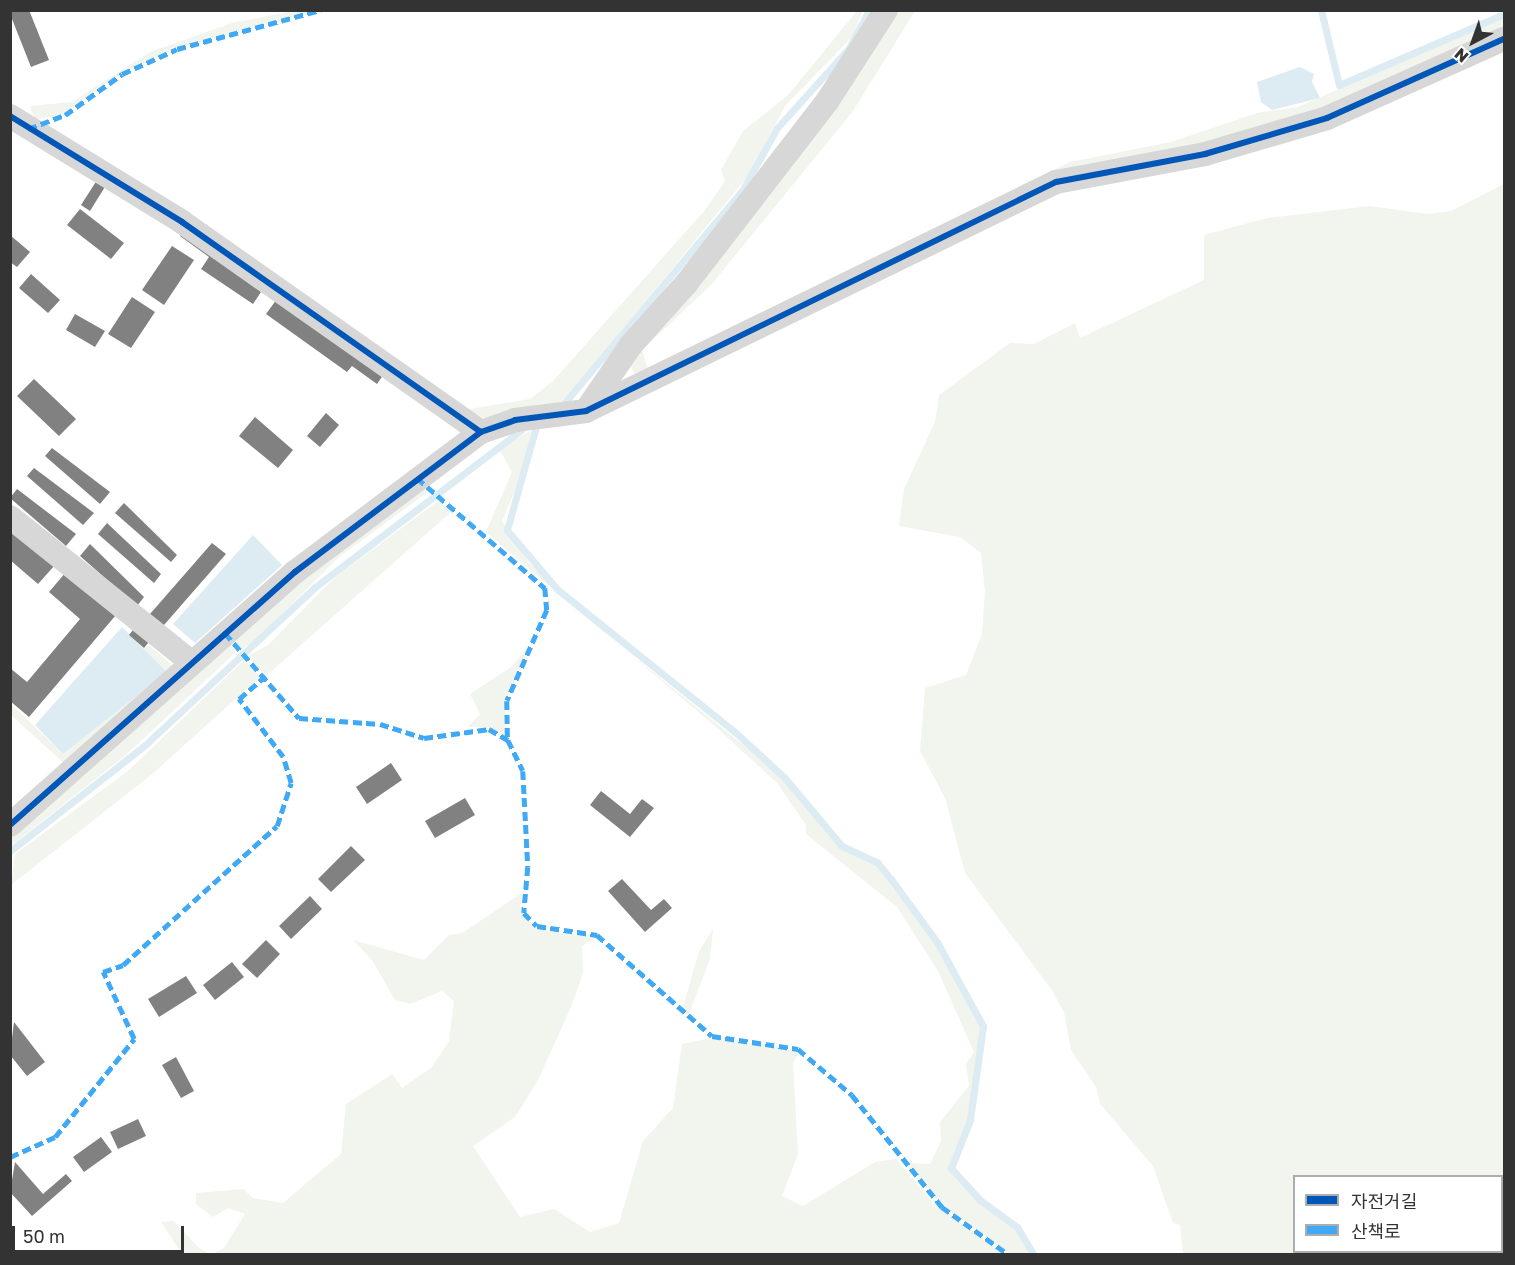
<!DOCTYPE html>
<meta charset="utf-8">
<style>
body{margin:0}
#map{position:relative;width:1515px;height:1265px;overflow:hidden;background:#fff;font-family:"Golos Text","Noto Sans KR",sans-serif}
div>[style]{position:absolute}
.green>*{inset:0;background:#f1f5ed}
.water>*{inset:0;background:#ddebf3}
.stream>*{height:7px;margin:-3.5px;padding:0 3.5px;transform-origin:3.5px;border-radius:3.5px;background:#ddebf3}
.building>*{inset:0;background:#818181}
.minor>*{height:24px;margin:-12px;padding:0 12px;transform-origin:12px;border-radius:12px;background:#d7d7d7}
.quiet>*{height:4.5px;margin-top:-2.25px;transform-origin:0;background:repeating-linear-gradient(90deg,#3fa9f5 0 9px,transparent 0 13.5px)}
.cycleway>*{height:6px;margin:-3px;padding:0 3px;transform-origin:3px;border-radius:3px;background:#0057b8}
span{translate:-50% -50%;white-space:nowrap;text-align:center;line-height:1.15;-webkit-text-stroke:6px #fff;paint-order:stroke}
.frame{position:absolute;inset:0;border:12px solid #333;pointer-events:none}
.legend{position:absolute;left:1293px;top:1175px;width:210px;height:78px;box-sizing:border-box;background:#fff;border:2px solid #adadad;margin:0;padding:8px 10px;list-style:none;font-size:18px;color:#333}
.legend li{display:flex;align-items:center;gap:12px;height:30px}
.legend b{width:30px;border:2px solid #adadad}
.north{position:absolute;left:1443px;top:12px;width:60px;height:60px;-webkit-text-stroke:4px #fff;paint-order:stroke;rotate:221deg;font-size:16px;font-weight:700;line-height:24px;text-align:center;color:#333}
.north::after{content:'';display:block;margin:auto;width:21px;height:27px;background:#333;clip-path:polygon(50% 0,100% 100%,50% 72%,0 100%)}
.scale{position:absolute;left:12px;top:1226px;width:172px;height:27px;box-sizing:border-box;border:3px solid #333;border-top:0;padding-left:8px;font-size:18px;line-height:21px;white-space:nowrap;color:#333;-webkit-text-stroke:4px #fff;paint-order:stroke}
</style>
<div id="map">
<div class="green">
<div style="clip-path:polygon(294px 11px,318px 11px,177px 48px,122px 73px,65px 113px,35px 120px,30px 106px,72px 102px,150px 52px,232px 23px)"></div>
<div style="clip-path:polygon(857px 11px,863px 11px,852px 37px,785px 106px,747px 177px,569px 395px,556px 405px,490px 420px,464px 410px,530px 399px,553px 381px,705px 210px,725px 181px,721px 170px,743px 131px,788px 95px)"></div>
<div style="clip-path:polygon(893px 11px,915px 11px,853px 111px,711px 285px,642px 350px,648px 369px,635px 375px,627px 359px,689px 291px,845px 90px)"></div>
<div style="clip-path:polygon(1504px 17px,1504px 32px,1434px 57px,1313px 112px,1177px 149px,1085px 164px,1026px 184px,1070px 162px,1171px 142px,1257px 113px,1298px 107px)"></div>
<div style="clip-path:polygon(evenodd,1504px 184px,1504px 1254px,1183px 1254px,1180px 1225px,1173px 1223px,1153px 1166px,1100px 1104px,1096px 1087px,1071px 1050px,1064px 1012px,1051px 989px,965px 873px,945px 798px,920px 751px,925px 688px,966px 675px,982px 634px,985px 591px,981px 553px,960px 537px,899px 526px,904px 489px,935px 422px,939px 395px,1010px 343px,1034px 344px,1075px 323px,1080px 338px,1204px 280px,1204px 235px,1267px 218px,1370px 206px,1427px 214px,1451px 211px,1504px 184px,1294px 1176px,1502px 1176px,1502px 1252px,1294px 1252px,1294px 1176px)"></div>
<div style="clip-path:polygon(531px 431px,521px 476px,502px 521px,529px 563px,618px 644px,784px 778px,842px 847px,877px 864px,936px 943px,981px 1027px,969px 1120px,950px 1169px,979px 1201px,1017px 1228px,1031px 1254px,1010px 1254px,942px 1205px,904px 1163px,930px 1164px,941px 1141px,940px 1122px,969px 1086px,966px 1064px,974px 1052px,938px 971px,897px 907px,806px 834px,806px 825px,777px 783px,716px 727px,486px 532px,512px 472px,498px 447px)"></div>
<div style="clip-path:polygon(420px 484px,428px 492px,339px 557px,260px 636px,242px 649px,231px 637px)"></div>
<div style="clip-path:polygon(438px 501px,452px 511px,266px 676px,248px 656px,268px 645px,334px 578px)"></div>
<div style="clip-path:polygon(226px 640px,236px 652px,127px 754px,11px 846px,11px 830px)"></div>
<div style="clip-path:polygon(534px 641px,505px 701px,506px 737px,489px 727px,468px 727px,480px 714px,470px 694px,511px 667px)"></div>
<div style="clip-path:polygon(149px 645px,175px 668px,68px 767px,11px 715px,11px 704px,63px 754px,167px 672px,144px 649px)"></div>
<div style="clip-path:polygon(244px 660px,260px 677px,151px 775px,11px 885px,15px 854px,128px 771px)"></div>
<div style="clip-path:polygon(522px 893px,520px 910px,536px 929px,595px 938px,582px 946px,583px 973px,571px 1007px,538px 1080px,515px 1117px,473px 1146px,520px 1217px,554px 1209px,590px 1232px,619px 1223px,643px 1141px,673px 1108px,682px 1044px,711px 1038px,784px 1047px,798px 1054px,793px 1063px,798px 1154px,782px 1196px,803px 1206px,875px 1162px,896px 1159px,934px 1204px,1007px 1254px,213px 1254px,224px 1248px,245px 1214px,228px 1208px,213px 1217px,196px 1204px,196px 1193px,243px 1189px,253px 1198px,283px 1203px,341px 1154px,346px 1104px,392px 1074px,402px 1088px,431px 1068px,449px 1041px,454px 1001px,442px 991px,410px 1004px,395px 1000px,372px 960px,353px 940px,424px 960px,449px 935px,462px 933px)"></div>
<div style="clip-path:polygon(713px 929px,710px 959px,688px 1016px,682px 1011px,699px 951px)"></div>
<div style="clip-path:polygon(174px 1221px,198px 1247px,209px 1254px,182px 1254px,161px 1222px)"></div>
</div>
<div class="water">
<div style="clip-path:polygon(1300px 67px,1314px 74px,1312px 82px,1320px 98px,1272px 110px,1261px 102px,1257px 82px)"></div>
<div style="clip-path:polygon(253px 535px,282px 565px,195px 643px,173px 624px)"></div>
<div style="clip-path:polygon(122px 627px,167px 672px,63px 754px,35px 725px)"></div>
</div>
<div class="stream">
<div style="left:1321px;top:10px;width:77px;rotate:76.5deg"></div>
<div style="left:1339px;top:85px;width:180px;rotate:-23.3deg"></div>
<div style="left:561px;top:407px;width:284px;rotate:-50.1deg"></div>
<div style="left:743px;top:189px;width:70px;rotate:-60.9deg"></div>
<div style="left:777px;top:128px;width:108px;rotate:-48deg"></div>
<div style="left:849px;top:48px;width:43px;rotate:-62.2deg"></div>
<div style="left:537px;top:423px;width:111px;rotate:105.7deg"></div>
<div style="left:507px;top:530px;width:77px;rotate:49.7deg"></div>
<div style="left:557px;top:589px;width:228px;rotate:38.8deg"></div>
<div style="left:735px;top:732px;width:67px;rotate:42.6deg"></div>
<div style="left:784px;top:777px;width:90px;rotate:50deg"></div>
<div style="left:842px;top:846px;width:38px;rotate:25deg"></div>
<div style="left:877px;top:862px;width:22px;rotate:51deg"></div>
<div style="left:891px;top:879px;width:78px;rotate:53.9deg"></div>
<div style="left:937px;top:942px;width:96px;rotate:61.3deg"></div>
<div style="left:983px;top:1026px;width:95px;rotate:97.9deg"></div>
<div style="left:970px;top:1120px;width:52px;rotate:111.6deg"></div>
<div style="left:951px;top:1168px;width:43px;rotate:47.8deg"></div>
<div style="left:980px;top:1200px;width:46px;rotate:36.1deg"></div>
<div style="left:1017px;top:1227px;width:31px;rotate:59deg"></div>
<div style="left:10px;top:851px;width:172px;rotate:-38.1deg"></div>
<div style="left:145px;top:745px;width:232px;rotate:-42.9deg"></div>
<div style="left:315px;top:587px;width:259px;rotate:-37.3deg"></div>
</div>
<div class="building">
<div style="clip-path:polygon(15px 10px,29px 10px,49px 60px,31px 67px,10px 14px)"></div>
<div style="clip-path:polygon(99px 177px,108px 182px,90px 211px,81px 205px)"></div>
<div style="clip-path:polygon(80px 209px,124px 243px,111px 259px,67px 225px)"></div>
<div style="clip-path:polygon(185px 228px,267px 283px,253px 304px,201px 269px,209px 257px,180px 236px)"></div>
<div style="clip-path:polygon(10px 235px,30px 252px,17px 267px,10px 262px)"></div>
<div style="clip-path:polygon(172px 246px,194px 260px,164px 305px,142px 290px)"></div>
<div style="clip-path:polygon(31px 274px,60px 300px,48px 313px,19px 288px)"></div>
<div style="clip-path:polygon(282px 292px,388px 368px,377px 384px,352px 366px,347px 372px,266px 314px)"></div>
<div style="clip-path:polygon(132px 297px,155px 312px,131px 348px,108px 334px)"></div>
<div style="clip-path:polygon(75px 314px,105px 331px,95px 347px,66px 330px)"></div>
<div style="clip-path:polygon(34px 379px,76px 419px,59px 436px,17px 396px)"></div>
<div style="clip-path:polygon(326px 413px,339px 425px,320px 447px,307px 436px)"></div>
<div style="clip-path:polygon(255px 417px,293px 450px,278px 468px,239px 436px)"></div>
<div style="clip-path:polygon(52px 448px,110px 492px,100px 504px,45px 456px)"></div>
<div style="clip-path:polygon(34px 468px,94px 513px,83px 525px,27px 476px)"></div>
<div style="clip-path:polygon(17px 489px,76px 534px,66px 546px,10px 498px)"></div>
<div style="clip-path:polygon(124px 503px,177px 555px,171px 562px,115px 513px)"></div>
<div style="clip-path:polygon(107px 523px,161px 574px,154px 583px,98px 534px)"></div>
<div style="clip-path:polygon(10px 526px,55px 565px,38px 584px,10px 560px)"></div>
<div style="clip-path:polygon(212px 543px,226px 554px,164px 625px,150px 614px)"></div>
<div style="clip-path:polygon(90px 544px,144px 597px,137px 606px,80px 556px)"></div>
<div style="clip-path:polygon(66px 572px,116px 615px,29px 717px,10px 701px,10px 668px,27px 682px,80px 619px,49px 592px)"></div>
<div style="clip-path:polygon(137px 625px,152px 638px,144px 648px,129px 635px)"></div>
<div style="clip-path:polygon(391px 763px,402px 780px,367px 804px,356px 787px)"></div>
<div style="clip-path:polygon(601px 791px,630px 814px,642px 799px,654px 808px,630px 837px,590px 805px)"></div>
<div style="clip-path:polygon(465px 798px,475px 815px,435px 838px,425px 821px)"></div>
<div style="clip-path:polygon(351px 846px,365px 860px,331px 892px,318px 879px)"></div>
<div style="clip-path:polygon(622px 879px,651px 910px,664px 899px,672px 908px,645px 932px,608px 891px)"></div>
<div style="clip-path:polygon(310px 896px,322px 909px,291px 939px,279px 926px)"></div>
<div style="clip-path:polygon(266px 940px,280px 954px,257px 978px,242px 964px)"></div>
<div style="clip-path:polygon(232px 962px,244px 977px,215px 1000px,203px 985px)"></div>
<div style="clip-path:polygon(186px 976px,197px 993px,159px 1017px,148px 999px)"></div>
<div style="clip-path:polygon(14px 1022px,45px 1062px,27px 1076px,10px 1055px)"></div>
<div style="clip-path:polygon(176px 1057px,194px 1091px,181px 1098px,162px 1065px)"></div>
<div style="clip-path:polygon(138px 1119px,146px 1136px,118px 1149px,110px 1132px)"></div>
<div style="clip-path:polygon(101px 1137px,112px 1152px,84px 1172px,73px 1157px)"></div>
<div style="clip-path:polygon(15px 1162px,43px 1194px,66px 1174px,72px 1181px,32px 1216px,10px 1192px)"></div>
</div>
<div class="minor">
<div style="left:10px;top:116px;width:202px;rotate:31.6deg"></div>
<div style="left:182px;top:222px;width:365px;rotate:35.1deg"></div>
<div style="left:587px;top:409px;width:78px;rotate:-55.5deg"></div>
<div style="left:631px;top:345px;width:82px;rotate:-48deg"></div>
<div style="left:686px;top:284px;width:232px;rotate:-52.3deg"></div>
<div style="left:828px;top:100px;width:107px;rotate:-57.2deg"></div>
<div style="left:10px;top:517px;width:233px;rotate:38.7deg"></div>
<div style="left:10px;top:825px;width:381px;rotate:-41.6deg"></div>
<div style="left:295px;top:572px;width:233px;rotate:-37deg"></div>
<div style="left:481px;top:432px;width:36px;rotate:-19deg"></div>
<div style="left:515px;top:420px;width:72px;rotate:-7.2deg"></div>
<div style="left:586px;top:411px;width:523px;rotate:-25.98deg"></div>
<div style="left:1056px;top:182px;width:152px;rotate:-10.6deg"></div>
<div style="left:1205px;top:154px;width:127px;rotate:-16.4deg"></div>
<div style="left:1327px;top:118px;width:194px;rotate:-24.1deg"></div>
</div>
<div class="quiet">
<div style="left:28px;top:129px;width:40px;rotate:-21deg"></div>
<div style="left:65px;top:115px;width:70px;rotate:-35.7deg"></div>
<div style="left:122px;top:74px;width:60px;rotate:-24.4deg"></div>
<div style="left:177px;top:49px;width:149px;rotate:-15.2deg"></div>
<div style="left:417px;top:478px;width:169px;rotate:40.7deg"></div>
<div style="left:545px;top:588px;width:22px;rotate:85deg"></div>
<div style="left:547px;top:610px;width:99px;rotate:113.7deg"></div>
<div style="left:507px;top:701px;width:39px;rotate:89deg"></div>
<div style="left:225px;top:633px;width:113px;rotate:49deg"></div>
<div style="left:299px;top:718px;width:81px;rotate:4.2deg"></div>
<div style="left:380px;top:724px;width:46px;rotate:17.7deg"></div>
<div style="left:424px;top:738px;width:66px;rotate:-7.9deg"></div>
<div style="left:489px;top:729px;width:22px;rotate:30deg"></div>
<div style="left:508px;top:740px;width:34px;rotate:64deg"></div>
<div style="left:523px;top:771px;width:96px;rotate:87deg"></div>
<div style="left:528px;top:867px;width:46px;rotate:95deg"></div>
<div style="left:524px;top:913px;width:18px;rotate:45deg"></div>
<div style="left:537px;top:926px;width:61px;rotate:8.5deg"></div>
<div style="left:597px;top:935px;width:153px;rotate:41.3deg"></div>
<div style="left:712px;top:1036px;width:87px;rotate:8.6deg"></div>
<div style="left:798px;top:1049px;width:71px;rotate:40.4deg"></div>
<div style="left:852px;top:1095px;width:144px;rotate:51.2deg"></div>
<div style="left:942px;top:1207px;width:81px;rotate:35.5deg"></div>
<div style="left:10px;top:1157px;width:49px;rotate:-24deg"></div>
<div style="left:55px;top:1137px;width:126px;rotate:-51.1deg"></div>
<div style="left:134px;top:1039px;width:74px;rotate:-114.8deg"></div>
<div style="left:103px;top:972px;width:21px;rotate:-19deg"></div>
<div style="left:123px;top:965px;width:207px;rotate:-42.1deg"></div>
<div style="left:277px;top:826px;width:45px;rotate:-72deg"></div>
<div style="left:291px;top:783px;width:27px;rotate:-107deg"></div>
<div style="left:283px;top:757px;width:73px;rotate:-127.2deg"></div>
<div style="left:239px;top:699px;width:35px;rotate:-41deg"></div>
</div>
<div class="cycleway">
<div style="left:10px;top:116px;width:202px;rotate:31.6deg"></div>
<div style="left:182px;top:222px;width:365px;rotate:35.1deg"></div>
<div style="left:10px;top:825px;width:381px;rotate:-41.6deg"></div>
<div style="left:295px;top:572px;width:233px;rotate:-37deg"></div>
<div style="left:481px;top:432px;width:36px;rotate:-19deg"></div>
<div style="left:515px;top:420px;width:72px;rotate:-7.2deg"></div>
<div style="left:586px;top:411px;width:523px;rotate:-25.98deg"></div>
<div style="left:1056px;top:182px;width:152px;rotate:-10.6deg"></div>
<div style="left:1205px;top:154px;width:127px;rotate:-16.4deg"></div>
<div style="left:1327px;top:118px;width:194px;rotate:-24.1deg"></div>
</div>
<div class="frame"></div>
<ul class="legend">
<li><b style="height:8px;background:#0057b8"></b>자전거길</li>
<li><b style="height:8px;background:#3fa9f5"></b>산책로</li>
</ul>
<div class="north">N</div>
<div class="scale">50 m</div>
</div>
